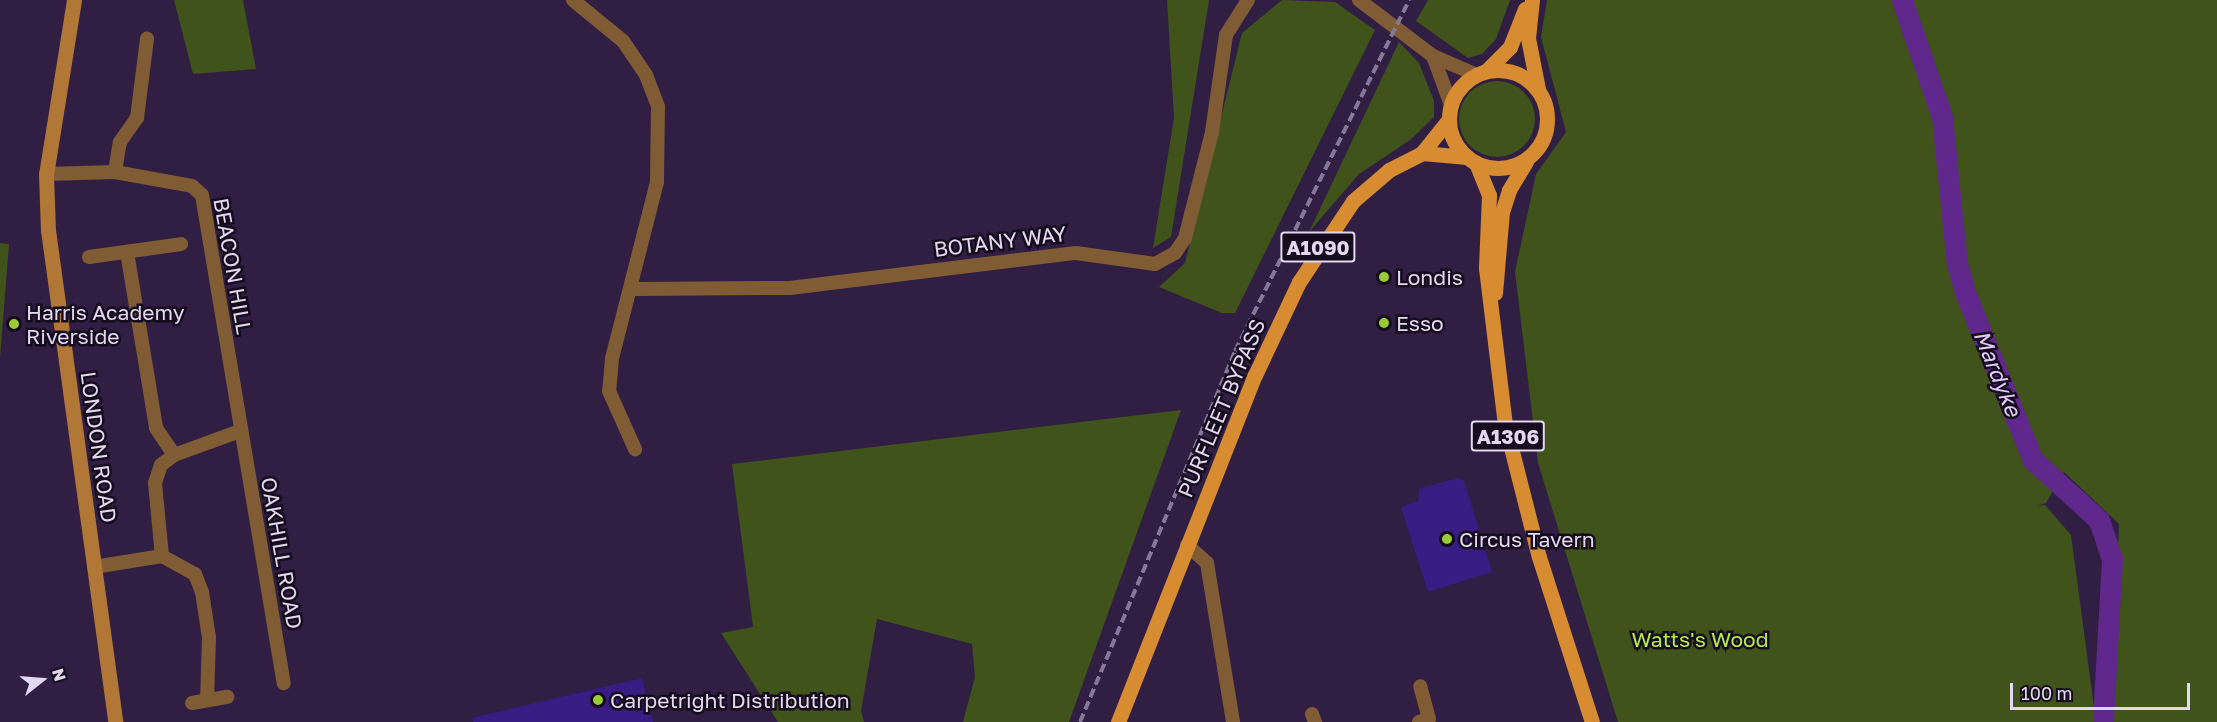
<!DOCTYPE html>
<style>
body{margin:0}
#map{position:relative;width:2217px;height:722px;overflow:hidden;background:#311e43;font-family:"Golos Text",sans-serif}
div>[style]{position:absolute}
.green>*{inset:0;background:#40531b}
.round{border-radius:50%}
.river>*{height:21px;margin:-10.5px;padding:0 10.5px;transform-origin:10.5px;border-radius:10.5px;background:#60278c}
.building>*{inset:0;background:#381d85}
.street>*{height:14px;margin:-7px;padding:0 7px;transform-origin:7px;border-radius:7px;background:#805c35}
.secondary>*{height:15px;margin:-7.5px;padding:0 7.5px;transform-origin:7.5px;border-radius:7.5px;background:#b17736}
.primary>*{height:15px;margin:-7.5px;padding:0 7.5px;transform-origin:7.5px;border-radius:7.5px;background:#d78c32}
.primary>.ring{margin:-7.5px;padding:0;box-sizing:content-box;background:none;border:15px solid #d78c32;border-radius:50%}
.rail>*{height:4px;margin-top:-2px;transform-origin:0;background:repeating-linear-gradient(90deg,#877897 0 9px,transparent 0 13.5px)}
.dots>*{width:16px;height:16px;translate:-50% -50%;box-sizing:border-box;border:3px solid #150d1d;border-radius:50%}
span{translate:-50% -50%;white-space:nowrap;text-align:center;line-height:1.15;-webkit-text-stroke:5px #150d1d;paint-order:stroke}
.shield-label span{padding:2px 4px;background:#150d1d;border:2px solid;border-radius:4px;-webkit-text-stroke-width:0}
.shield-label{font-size:20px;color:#e3d8f0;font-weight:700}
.street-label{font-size:21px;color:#e3d8f0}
.poi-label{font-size:21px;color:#e3d8f0}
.left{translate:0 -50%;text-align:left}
.park-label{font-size:21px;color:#b5ea4c}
.water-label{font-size:22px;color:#e3caff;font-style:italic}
.north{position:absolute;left:12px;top:650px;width:60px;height:60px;-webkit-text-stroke:4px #150d1d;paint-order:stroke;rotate:73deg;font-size:16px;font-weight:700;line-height:24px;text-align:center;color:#e3d8f0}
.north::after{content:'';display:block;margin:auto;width:21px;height:27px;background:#e3d8f0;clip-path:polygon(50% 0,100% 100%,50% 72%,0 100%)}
.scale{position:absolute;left:2010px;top:683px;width:180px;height:27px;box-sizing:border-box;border:3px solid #e3d8f0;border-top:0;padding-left:8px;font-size:18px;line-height:21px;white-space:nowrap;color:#e3d8f0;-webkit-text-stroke:4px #150d1d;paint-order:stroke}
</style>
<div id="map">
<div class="green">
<div style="clip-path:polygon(174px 0,243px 0,256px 69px,193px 74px)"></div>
<div style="clip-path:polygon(1167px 0,1209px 0,1171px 237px,1153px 248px,1174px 118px)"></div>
<div style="clip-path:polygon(1282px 0,1335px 2px,1375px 30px,1235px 313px,1222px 313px,1159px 287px,1185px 263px,1242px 33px)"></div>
<div style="clip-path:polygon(1428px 0,1510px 0,1496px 39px,1482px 54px,1468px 58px,1416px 21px)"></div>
<div style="clip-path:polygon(1547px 0,2217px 0,2217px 722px,2105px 722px,2111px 719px,2119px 524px,2064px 472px,2046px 503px,2037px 506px,2045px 505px,2071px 535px,2096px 722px,1618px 722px,1538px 463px,1515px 272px,1536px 174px,1566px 132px,1541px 37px)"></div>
<div style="clip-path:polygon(1399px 42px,1419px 63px,1434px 101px,1434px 117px,1410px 140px,1359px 174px,1309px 232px)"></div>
<div class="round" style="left:1459px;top:81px;width:76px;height:76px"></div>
<div style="clip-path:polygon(0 243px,9px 244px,0 358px)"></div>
<div style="clip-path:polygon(1181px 410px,1069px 722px,963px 722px,975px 677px,972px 644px,877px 619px,861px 711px,864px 722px,778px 722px,721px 633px,753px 627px,732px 464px)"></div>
</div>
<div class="river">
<div style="left:1902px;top:0;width:124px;rotate:71.1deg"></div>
<div style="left:1942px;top:117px;width:148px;rotate:84.2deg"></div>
<div style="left:1957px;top:264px;width:29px;rotate:74deg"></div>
<div style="left:1965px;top:292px;width:181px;rotate:68deg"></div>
<div style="left:2033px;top:460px;width:89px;rotate:42.3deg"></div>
<div style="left:2099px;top:520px;width:41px;rotate:71.6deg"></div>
<div style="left:2112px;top:559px;width:163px;rotate:93.2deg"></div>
</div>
<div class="building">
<div style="clip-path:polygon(1457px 478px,1464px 481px,1492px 572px,1428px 592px,1401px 507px,1418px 501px,1419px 489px)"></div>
<div style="clip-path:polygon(642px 678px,653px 722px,473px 722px,472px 718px)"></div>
</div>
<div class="street">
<div style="left:573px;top:0;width:65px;rotate:39.4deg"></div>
<div style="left:623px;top:41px;width:41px;rotate:55.9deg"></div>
<div style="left:646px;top:75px;width:34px;rotate:69deg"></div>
<div style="left:658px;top:107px;width:75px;rotate:90.8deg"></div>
<div style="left:657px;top:182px;width:183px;rotate:104.3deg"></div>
<div style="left:612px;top:359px;width:32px;rotate:95deg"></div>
<div style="left:609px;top:391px;width:64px;rotate:65.9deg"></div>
<div style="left:1359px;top:0;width:93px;rotate:37.1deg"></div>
<div style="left:1433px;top:56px;width:48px;rotate:23.4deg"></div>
<div style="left:1433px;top:56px;width:52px;rotate:69.8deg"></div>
<div style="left:115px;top:172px;width:30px;rotate:-81deg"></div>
<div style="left:120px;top:142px;width:29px;rotate:-55deg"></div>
<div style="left:137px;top:118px;width:80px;rotate:-82.8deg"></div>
<div style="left:46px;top:174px;width:69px;rotate:-1.7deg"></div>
<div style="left:115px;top:172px;width:78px;rotate:10.3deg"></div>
<div style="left:192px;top:186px;width:13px;rotate:42deg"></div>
<div style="left:202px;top:195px;width:495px;rotate:80.5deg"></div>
<div style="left:127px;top:252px;width:178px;rotate:80.6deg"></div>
<div style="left:156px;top:428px;width:32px;rotate:56deg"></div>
<div style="left:89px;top:257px;width:93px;rotate:-8deg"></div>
<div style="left:633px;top:289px;width:157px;rotate:-0.4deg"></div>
<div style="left:790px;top:288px;width:288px;rotate:-7deg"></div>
<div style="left:1076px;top:253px;width:80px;rotate:7.9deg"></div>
<div style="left:1155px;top:264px;width:23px;rotate:-29deg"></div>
<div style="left:1175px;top:253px;width:18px;rotate:-56deg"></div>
<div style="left:1185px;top:238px;width:109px;rotate:-75.7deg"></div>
<div style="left:1212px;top:132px;width:98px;rotate:-81.8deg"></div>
<div style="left:1226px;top:35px;width:41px;rotate:-57.8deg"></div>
<div style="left:1187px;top:545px;width:27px;rotate:42deg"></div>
<div style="left:1207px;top:563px;width:161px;rotate:80.7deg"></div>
<div style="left:162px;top:556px;width:38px;rotate:29deg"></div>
<div style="left:195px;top:574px;width:19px;rotate:69deg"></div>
<div style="left:202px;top:592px;width:47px;rotate:81.3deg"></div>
<div style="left:209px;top:638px;width:62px;rotate:91.8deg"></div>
<div style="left:94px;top:567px;width:69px;rotate:-9.2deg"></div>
<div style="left:162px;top:556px;width:73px;rotate:-95.5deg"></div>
<div style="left:155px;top:483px;width:19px;rotate:-72deg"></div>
<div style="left:161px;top:465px;width:16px;rotate:-38deg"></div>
<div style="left:174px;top:455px;width:70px;rotate:-20deg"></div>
<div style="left:192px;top:703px;width:36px;rotate:-10deg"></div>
<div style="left:1312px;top:714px;width:9px;rotate:69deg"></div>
<div style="left:1419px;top:722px;width:10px;rotate:-17deg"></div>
<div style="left:1429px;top:719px;width:34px;rotate:-105deg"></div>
</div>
<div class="secondary">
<div style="left:74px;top:0;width:176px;rotate:99.1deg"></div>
<div style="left:46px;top:174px;width:56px;rotate:88deg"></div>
<div style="left:48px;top:230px;width:497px;rotate:82.2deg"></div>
</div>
<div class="primary">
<div style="left:1532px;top:0;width:38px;rotate:96deg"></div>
<div style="left:1528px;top:38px;width:52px;rotate:78.9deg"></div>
<div class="ring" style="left:1449px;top:70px;width:83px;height:83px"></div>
<div style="left:1486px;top:71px;width:34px;rotate:-45deg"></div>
<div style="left:1510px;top:47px;width:41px;rotate:-68.5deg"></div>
<div style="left:1422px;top:153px;width:45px;rotate:5.1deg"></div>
<div style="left:1476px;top:163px;width:35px;rotate:68deg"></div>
<div style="left:1489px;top:195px;width:73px;rotate:92.4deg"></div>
<div style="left:1486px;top:268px;width:157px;rotate:83.1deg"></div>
<div style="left:1505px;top:424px;width:137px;rotate:75.7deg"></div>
<div style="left:1539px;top:557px;width:173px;rotate:72.2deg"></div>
<div style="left:1495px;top:293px;width:81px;rotate:-85.1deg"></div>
<div style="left:1502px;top:212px;width:23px;rotate:-72deg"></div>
<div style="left:1509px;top:190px;width:33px;rotate:-59deg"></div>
<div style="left:1118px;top:722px;width:373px;rotate:-68.5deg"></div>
<div style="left:1255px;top:375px;width:103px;rotate:-64.7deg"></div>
<div style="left:1299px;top:282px;width:97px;rotate:-56.3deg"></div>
<div style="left:1353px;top:201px;width:48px;rotate:-40.7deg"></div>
<div style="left:1389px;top:170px;width:37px;rotate:-27deg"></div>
<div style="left:1422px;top:153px;width:43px;rotate:-51.5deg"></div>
</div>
<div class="rail">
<div style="left:1080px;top:722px;width:402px;rotate:-67.3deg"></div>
<div style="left:1235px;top:351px;width:392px;rotate:-63.6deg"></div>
</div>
<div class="dots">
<div style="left:1384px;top:277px;background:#9acb34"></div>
<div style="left:1384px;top:323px;background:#9acb34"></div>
<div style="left:14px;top:324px;background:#9acb34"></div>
<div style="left:1447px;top:539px;background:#9acb34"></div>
<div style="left:598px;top:700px;background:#9acb34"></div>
</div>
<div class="shield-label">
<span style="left:1318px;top:247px">A1090</span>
<span style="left:1508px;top:436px">A1306</span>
</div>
<div class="street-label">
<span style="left:1000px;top:241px;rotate:-7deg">BOTANY WAY</span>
<span style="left:233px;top:266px;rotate:80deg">BEACON HILL</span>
<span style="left:1221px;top:408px;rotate:-67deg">PURFLEET BYPASS</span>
<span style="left:99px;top:447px;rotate:82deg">LONDON ROAD</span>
<span style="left:282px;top:553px;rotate:80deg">OAKHILL ROAD</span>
</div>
<div class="poi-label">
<span class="left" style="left:1396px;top:277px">Londis</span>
<span class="left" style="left:26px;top:324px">Harris Academy<br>Riverside</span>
<span class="left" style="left:1396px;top:323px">Esso</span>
<span class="left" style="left:1459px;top:539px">Circus Tavern</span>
<span class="left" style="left:610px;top:700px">Carpetright Distribution</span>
</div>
<div class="park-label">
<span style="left:1700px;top:639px">Watts's Wood</span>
</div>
<div class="water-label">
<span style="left:1998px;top:373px;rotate:68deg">Mardyke</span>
</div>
<div class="north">N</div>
<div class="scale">100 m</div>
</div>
